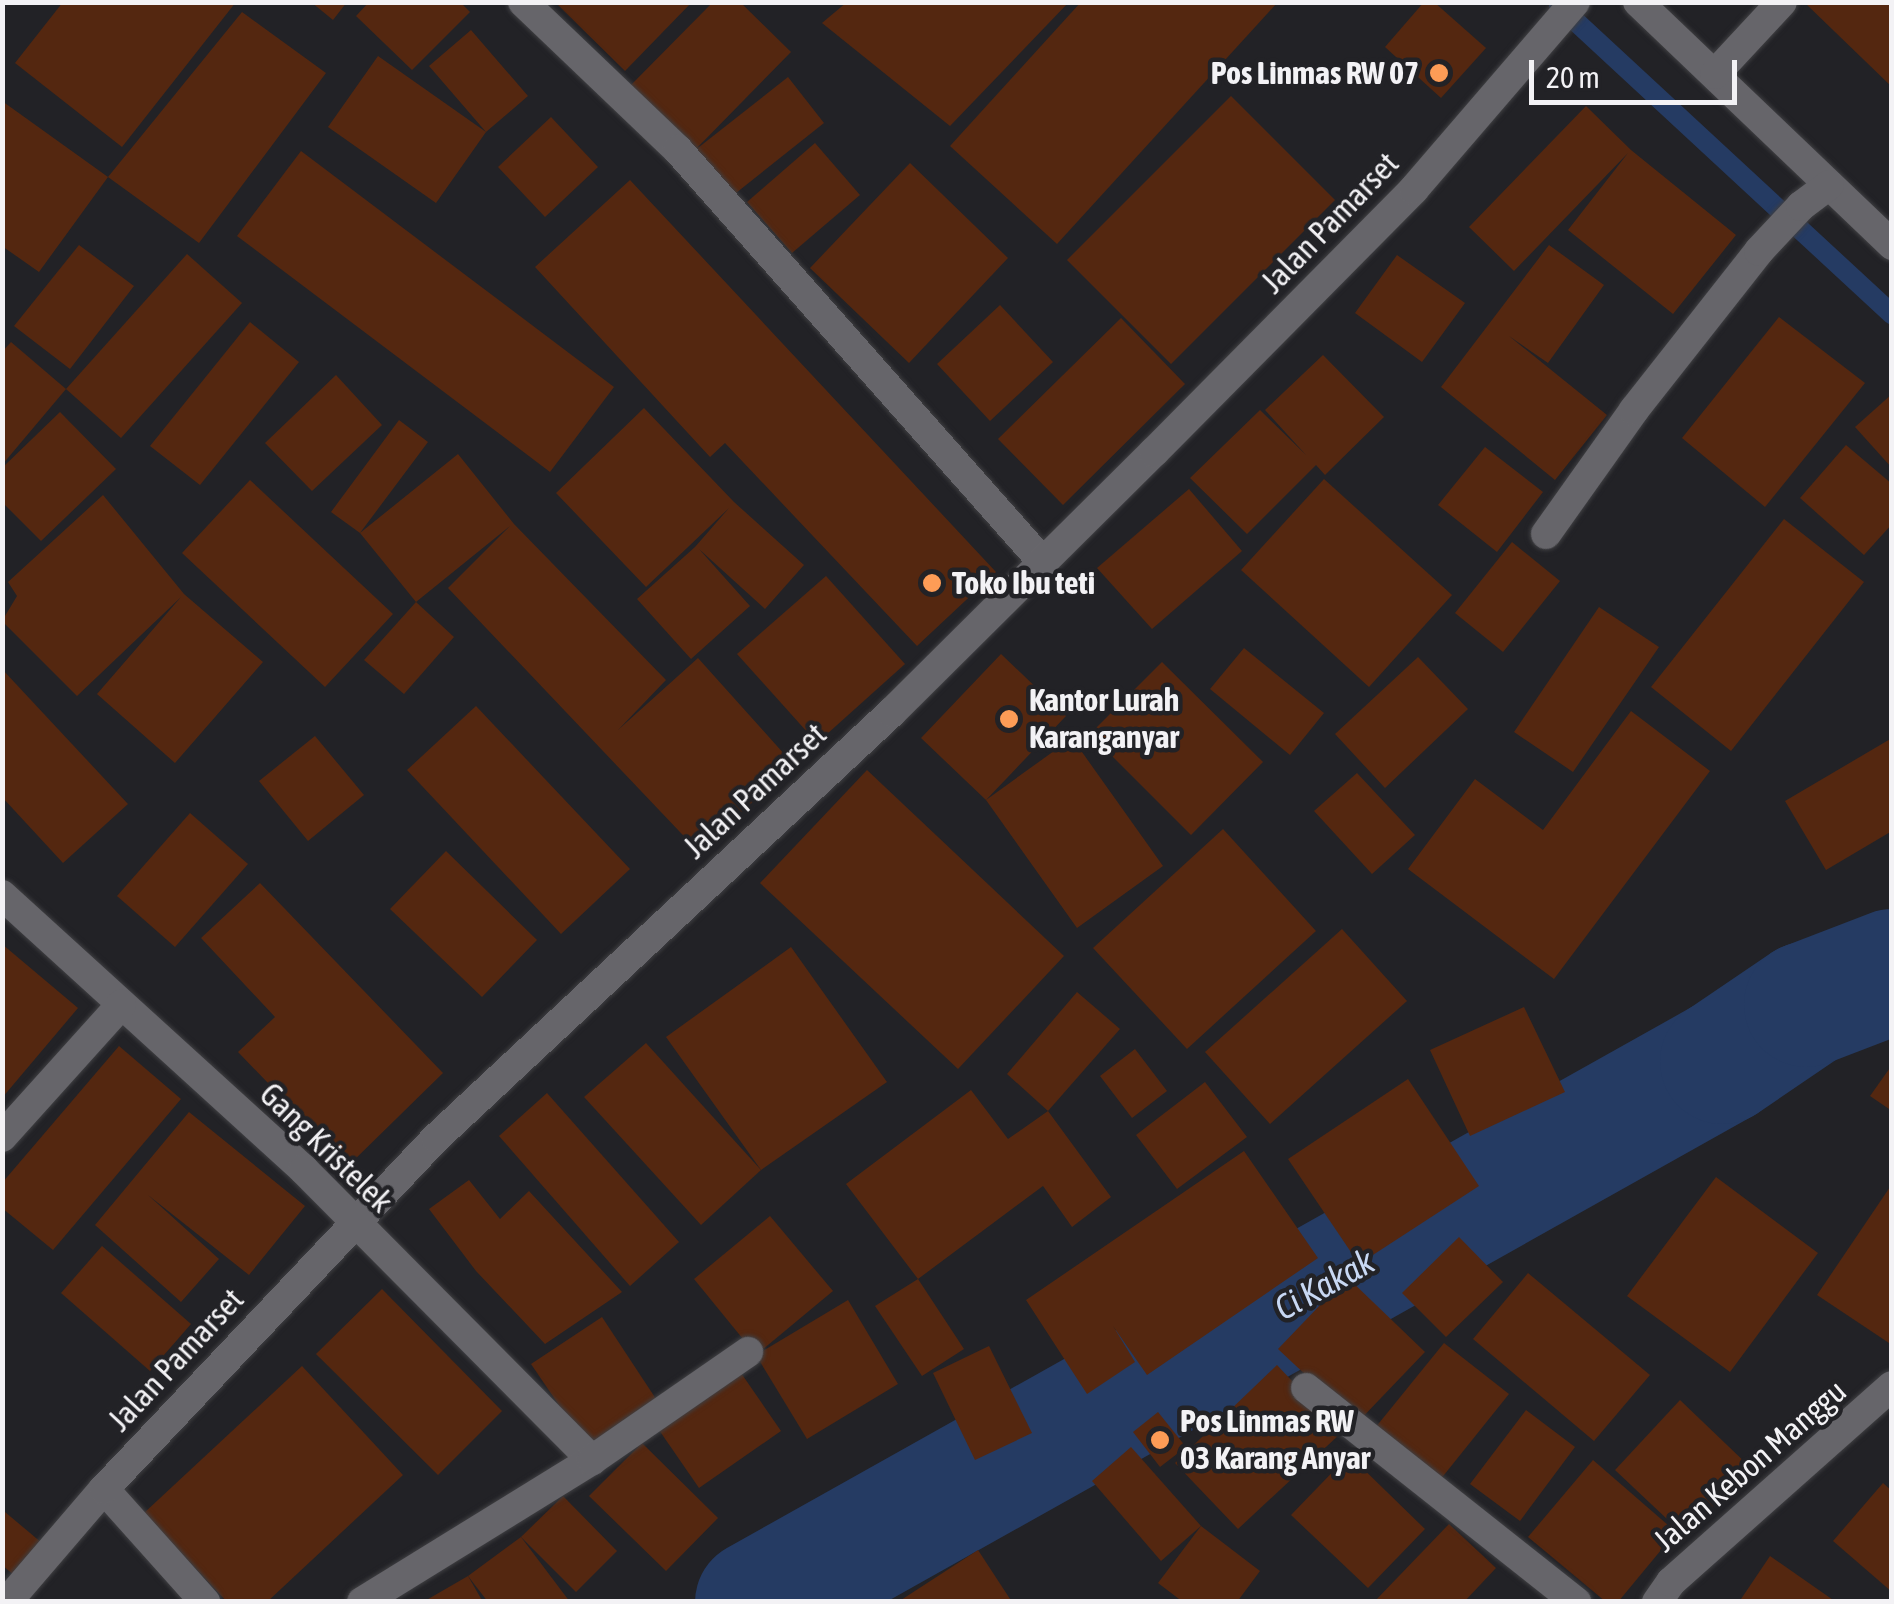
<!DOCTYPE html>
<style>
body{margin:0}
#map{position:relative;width:1894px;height:1604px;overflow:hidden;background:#222226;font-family:"Asap Condensed",sans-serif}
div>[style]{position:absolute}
.stream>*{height:20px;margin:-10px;padding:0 10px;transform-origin:10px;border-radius:10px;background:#253b63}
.river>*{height:125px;margin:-62.5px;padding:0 62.5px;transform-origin:62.5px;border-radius:62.5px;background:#253b63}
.building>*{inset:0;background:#542710}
.roads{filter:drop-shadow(0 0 2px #3f3f42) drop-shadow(0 0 2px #3f3f42)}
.minor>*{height:30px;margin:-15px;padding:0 15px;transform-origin:15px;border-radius:15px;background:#66656a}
.dots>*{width:28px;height:28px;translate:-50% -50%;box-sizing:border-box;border:5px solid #222226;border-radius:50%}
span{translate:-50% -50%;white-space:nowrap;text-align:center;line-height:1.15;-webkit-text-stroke:9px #222226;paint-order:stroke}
.poi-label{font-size:32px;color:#f3f2f5;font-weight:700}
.right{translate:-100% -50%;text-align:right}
.left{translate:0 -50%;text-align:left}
.street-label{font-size:32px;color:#f3f2f5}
.water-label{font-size:35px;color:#c8d8f3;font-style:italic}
.frame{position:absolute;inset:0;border:5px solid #f3f2f5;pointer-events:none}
.scale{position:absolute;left:1529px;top:60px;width:208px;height:45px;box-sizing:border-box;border:5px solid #f3f2f5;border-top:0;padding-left:12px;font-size:30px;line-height:35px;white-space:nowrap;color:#f3f2f5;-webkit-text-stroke:8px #222226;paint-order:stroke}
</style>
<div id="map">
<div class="stream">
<div style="left:1559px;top:6px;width:454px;rotate:42.8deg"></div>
</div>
<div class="river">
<div style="left:757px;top:1602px;width:1106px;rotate:-29.28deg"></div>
<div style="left:1722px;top:1061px;width:102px;rotate:-34.2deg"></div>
<div style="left:1806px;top:1004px;width:92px;rotate:-21deg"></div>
</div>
<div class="building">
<div style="clip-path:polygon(63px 2px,236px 2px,122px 147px,15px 63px)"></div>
<div style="clip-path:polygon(311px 2px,347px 2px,333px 20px)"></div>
<div style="clip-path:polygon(369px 2px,460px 2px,470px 12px,412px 70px,356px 16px)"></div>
<div style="clip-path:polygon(555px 2px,692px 2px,625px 71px)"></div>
<div style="clip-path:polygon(713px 2px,740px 2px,791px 52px,694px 151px,630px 86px)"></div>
<div style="clip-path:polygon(847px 2px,1069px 2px,950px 126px,822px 23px)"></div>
<div style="clip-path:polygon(1081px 2px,1278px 2px,1057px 244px,950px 146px)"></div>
<div style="clip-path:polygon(1424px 2px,1434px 2px,1486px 48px,1441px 98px,1385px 47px)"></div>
<div style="clip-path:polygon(1804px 2px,1892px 2px,1892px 87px)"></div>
<div style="clip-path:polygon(242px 12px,326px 73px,199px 243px,108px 177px,39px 272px,2px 246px,2px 101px,108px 177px)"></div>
<div style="clip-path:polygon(471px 30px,528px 96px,486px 132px,436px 203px,328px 127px,378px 56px,486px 132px,429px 66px)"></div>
<div style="clip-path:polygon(788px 77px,824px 123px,731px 197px,694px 151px)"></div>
<div style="clip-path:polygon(1231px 96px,1335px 200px,1171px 364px,1067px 260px)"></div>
<div style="clip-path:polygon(1586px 106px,1631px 150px,1736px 235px,1673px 314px,1568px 230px,1628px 153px,1514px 271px,1469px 227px)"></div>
<div style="clip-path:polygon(551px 117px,598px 167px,545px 217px,498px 167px)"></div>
<div style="clip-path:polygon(815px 143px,860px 195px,792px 253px,747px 202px)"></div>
<div style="clip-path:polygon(301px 151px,614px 387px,550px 472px,237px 236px)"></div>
<div style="clip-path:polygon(910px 163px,1008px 258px,909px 363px,810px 268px)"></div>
<div style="clip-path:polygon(630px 180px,996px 572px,917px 646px,725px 443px,710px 457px,535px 267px)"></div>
<div style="clip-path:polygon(79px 245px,134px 286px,70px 369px,14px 326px)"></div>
<div style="clip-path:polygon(1549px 245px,1604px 285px,1548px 363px,1509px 336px,1607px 415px,1555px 480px,1441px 387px)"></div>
<div style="clip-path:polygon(187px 254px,242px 303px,121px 438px,66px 389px)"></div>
<div style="clip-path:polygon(1397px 255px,1465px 303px,1422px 362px,1355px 313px)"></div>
<div style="clip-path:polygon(1000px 305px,1053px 362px,990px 421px,937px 364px)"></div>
<div style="clip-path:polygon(1779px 317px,1865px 383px,1765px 507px,1682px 438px)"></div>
<div style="clip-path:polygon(1121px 318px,1185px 384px,1063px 505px,998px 439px)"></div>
<div style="clip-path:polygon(250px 322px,299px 362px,200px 485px,150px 446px)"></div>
<div style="clip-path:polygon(11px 342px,66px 389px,2px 465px,2px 352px)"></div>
<div style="clip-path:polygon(1323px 355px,1384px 417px,1325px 475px,1316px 465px,1247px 534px,1190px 478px,1260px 410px,1306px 455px,1265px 410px)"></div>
<div style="clip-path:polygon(336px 375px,382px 425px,312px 491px,265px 443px)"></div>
<div style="clip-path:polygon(1892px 394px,1892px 468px,1855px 427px)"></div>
<div style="clip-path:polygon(644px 408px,734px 502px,804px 565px,765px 609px,699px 549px,750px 606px,691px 659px,637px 599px,695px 547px,729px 508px,646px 587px,556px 493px)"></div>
<div style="clip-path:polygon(60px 412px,116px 469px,41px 541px,2px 502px,2px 468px)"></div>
<div style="clip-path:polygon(399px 420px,428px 442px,360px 533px,458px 454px,514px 524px,666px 680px,618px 730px,698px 658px,794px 765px,698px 851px,448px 588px,510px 526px,416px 602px,360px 533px,331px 512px)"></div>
<div style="clip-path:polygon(1846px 445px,1892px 484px,1892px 524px,1864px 555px,1800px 498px)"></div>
<div style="clip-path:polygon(1485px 447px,1543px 492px,1497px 552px,1438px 505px)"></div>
<div style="clip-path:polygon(1324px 479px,1452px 595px,1369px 687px,1241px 570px)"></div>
<div style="clip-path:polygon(250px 480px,393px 614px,325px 687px,182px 553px)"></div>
<div style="clip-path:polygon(1189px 489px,1242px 551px,1152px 629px,1097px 568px)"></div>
<div style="clip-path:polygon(103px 495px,184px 594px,263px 662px,175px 763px,97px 694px,181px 597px,77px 696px,2px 621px,17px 596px,8px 582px)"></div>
<div style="clip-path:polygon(1784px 519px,1864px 582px,1731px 751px,1651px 687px)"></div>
<div style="clip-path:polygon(1512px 542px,1560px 581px,1503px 652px,1455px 613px)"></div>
<div style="clip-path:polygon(826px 576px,905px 664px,817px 743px,737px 654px)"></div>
<div style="clip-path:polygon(416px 602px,454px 637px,404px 694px,364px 660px)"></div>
<div style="clip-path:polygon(1599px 607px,1659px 647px,1573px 772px,1514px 732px)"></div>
<div style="clip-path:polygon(1244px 648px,1324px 713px,1290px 755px,1210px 689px)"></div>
<div style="clip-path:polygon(1001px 654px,1066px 716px,986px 800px,1072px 738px,1163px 866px,1077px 928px,986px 800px,921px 738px)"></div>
<div style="clip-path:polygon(1418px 657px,1468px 709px,1385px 788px,1335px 734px)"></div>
<div style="clip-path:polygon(1162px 662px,1263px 762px,1191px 835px,1090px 734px)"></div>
<div style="clip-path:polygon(2px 669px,128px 804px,63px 863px,2px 797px)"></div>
<div style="clip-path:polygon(476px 706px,630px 869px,561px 934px,407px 770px)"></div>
<div style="clip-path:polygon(1631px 711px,1710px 771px,1554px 979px,1408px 869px,1475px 779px,1543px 830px)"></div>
<div style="clip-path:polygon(315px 736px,364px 795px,308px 841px,259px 781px)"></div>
<div style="clip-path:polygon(1892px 738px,1892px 831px,1826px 870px,1785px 801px)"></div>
<div style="clip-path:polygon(867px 770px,1064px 956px,958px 1069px,760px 883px)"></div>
<div style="clip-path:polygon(1357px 773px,1415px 835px,1372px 874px,1314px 811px)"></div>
<div style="clip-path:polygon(190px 813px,248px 864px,175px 947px,117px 896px)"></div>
<div style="clip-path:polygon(1223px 829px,1316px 931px,1187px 1049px,1093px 948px)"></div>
<div style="clip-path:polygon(446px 851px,537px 940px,482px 997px,390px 909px)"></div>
<div style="clip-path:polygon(260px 883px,443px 1073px,348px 1166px,238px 1052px,275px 1017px,201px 938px)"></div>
<div style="clip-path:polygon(1342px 929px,1407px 1001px,1270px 1124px,1205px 1052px)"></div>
<div style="clip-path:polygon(2px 944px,78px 1008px,2px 1098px)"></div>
<div style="clip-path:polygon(791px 947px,887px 1082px,761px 1170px,666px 1037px)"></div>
<div style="clip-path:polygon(1077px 992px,1120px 1029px,1048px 1111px,1007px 1074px)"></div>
<div style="clip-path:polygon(1524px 1007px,1565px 1092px,1470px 1136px,1430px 1050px)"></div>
<div style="clip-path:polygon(646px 1043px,761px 1170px,701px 1225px,584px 1097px)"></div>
<div style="clip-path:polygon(119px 1046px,181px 1099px,53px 1250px,2px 1208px,2px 1183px)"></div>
<div style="clip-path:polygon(1135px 1049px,1167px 1091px,1132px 1118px,1100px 1076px)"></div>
<div style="clip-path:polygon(1892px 1065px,1892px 1111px,1870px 1096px)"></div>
<div style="clip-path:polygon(1408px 1079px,1479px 1186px,1359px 1264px,1288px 1159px)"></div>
<div style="clip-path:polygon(1205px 1082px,1247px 1137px,1177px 1189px,1136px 1135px)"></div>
<div style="clip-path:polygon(971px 1090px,1008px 1139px,1048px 1111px,1111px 1197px,1072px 1227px,1043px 1186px,918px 1279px,846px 1184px)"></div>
<div style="clip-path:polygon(547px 1093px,679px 1242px,630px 1286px,499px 1136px)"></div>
<div style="clip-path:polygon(189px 1112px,305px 1206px,249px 1275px,148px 1195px,219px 1259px,181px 1302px,95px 1225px)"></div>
<div style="clip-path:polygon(1244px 1151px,1318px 1258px,1147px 1375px,1113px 1326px,1135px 1362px,1087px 1394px,1026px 1300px)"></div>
<div style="clip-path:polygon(1716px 1177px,1818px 1253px,1730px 1372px,1627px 1296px)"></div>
<div style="clip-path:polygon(469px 1180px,500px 1219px,529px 1191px,622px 1292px,545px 1344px,476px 1271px,429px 1209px)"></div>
<div style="clip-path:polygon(1892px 1184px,1892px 1345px,1817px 1295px)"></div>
<div style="clip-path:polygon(770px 1216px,833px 1291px,756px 1355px,694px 1279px)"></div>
<div style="clip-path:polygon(1459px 1237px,1503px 1282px,1446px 1337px,1402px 1293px)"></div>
<div style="clip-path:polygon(102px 1246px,191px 1324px,150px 1371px,61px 1293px)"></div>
<div style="clip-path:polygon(1528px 1273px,1650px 1375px,1594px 1441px,1473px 1339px)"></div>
<div style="clip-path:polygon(1347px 1277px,1425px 1352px,1357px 1423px,1278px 1349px)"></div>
<div style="clip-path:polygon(918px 1279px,964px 1349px,922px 1376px,875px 1306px)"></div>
<div style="clip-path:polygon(382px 1289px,502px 1411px,438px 1475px,316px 1354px)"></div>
<div style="clip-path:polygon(848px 1300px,898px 1384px,807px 1439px,756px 1355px)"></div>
<div style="clip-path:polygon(602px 1317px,658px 1402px,588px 1448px,531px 1364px)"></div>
<div style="clip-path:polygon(1444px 1343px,1509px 1394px,1440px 1480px,1375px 1428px)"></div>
<div style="clip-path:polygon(989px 1346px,1032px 1433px,975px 1460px,933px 1373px)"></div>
<div style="clip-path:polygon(1277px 1365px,1341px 1433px,1238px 1529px,1175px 1463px)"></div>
<div style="clip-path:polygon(302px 1366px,403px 1475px,267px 1602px,227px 1602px,144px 1513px)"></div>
<div style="clip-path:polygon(741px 1373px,781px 1431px,699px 1488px,659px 1430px)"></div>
<div style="clip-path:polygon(1680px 1400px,1751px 1468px,1685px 1536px,1615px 1470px)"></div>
<div style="clip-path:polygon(1526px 1410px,1575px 1447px,1520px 1521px,1470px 1484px)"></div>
<div style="clip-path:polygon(1158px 1412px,1186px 1447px,1160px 1467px,1133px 1432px)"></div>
<div style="clip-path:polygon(642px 1443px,718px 1518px,666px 1571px,589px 1496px)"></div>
<div style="clip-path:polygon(1131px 1447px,1201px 1526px,1161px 1561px,1092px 1481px)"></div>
<div style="clip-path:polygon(1349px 1455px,1425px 1529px,1368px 1588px,1291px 1515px)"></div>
<div style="clip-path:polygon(1593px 1460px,1676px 1532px,1618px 1602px,1606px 1602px,1528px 1537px)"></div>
<div style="clip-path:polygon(1883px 1483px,1892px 1491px,1892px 1592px,1833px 1541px)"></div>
<div style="clip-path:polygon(563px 1496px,617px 1551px,576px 1592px,521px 1537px)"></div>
<div style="clip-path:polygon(5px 1512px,42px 1543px,15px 1576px,2px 1565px)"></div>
<div style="clip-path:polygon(1449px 1524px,1496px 1568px,1464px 1602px,1374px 1602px)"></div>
<div style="clip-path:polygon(1201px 1526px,1260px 1571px,1237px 1602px,1183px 1602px,1158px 1583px)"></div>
<div style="clip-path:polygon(521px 1537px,570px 1602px,488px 1602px,468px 1576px)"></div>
<div style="clip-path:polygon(978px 1550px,1012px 1602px,898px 1602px)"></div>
<div style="clip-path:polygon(1770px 1556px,1836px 1602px,1739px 1602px)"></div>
<div style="clip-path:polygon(468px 1576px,483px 1602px,423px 1602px)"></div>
</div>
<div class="roads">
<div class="minor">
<div style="left:523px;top:2px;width:214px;rotate:43.7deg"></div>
<div style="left:678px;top:150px;width:548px;rotate:48.48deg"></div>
<div style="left:1638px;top:2px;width:352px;rotate:43.7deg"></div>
<div style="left:1715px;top:74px;width:98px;rotate:-47.1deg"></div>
<div style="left:1546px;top:534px;width:152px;rotate:-54.6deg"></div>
<div style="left:1634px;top:410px;width:202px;rotate:-51.8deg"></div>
<div style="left:1759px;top:251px;width:62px;rotate:-47deg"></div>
<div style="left:1801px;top:206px;width:35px;rotate:-37deg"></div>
<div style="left:2px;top:895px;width:408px;rotate:42.3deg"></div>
<div style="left:304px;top:1170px;width:409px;rotate:45.2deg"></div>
<div style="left:2px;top:1137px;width:178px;rotate:-48deg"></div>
<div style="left:1306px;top:1388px;width:345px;rotate:38.4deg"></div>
<div style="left:104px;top:1489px;width:152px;rotate:48.2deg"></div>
<div style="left:7px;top:1602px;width:149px;rotate:-49.4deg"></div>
<div style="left:104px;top:1489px;width:483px;rotate:-46.6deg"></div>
<div style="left:436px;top:1138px;width:624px;rotate:-43.05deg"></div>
<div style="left:892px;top:712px;width:369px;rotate:-44.8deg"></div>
<div style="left:1154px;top:452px;width:370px;rotate:-45.3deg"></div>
<div style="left:1414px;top:189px;width:247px;rotate:-49.3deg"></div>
<div style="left:362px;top:1602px;width:270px;rotate:-31.7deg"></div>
<div style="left:592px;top:1460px;width:190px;rotate:-34.7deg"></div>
<div style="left:1657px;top:1602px;width:24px;rotate:-55deg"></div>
<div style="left:1671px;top:1582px;width:295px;rotate:-41.6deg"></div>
</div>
</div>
<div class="dots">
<div style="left:1439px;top:73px;background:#fd9c56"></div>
<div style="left:932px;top:583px;background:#fd9c56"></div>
<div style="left:1009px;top:719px;background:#fd9c56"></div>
<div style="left:1160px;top:1440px;background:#fd9c56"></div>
</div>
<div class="poi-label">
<span class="right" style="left:1419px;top:73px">Pos Linmas RW 07</span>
<span class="left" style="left:952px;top:583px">Toko Ibu teti</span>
<span class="left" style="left:1029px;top:719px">Kantor Lurah<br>Karanganyar</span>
<span class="left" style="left:1180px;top:1440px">Pos Linmas RW<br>03 Karang Anyar</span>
</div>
<div class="street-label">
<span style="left:1330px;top:223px;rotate:-46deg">Jalan Pamarset</span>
<span style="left:755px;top:791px;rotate:-43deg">Jalan Pamarset</span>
<span style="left:326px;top:1148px;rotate:44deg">Gang Kristelek</span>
<span style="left:176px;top:1360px;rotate:-47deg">Jalan Pamarset</span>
<span style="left:1750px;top:1466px;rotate:-41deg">Jalan Kebon Manggu</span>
</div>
<div class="water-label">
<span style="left:1324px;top:1284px;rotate:-29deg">Ci Kakak</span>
</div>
<div class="frame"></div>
<div class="scale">20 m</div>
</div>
